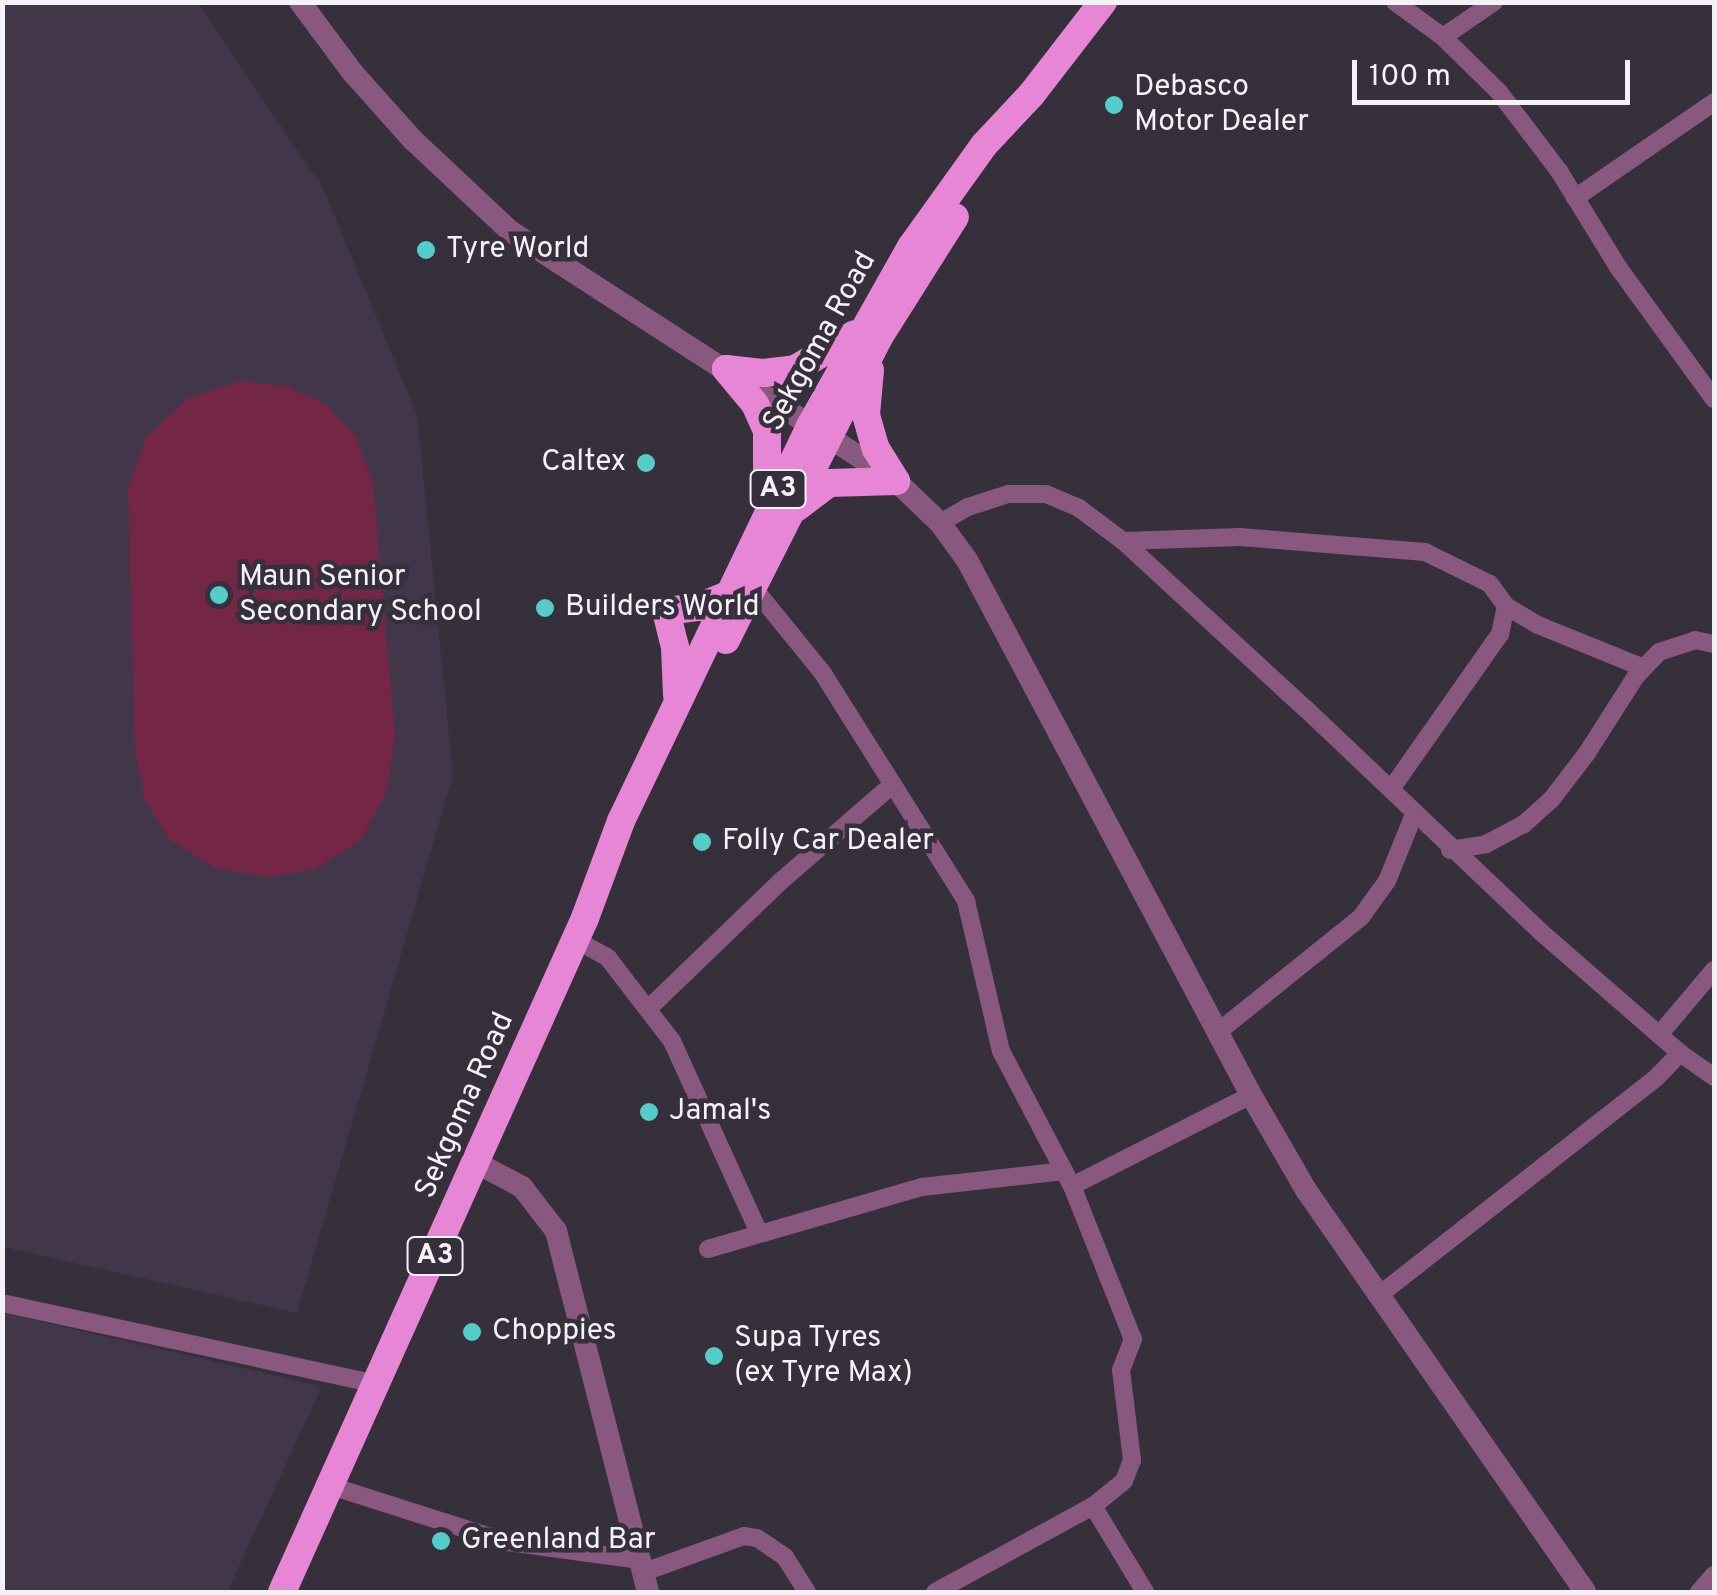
<!DOCTYPE html>
<style>
body{margin:0}
#map{position:relative;width:1717px;height:1595px;overflow:hidden;background:#362f3c;font-family:Overpass,sans-serif}
div>[style]{position:absolute}
.built>*{inset:0;background:#42374a}
.green>*{inset:0;background:#732645}
.minor>*{height:18px;margin:-9px;padding:0 9px;transform-origin:9px;border-radius:9px;background:#89587f}
.tertiary>*{height:22px;margin:-11px;padding:0 11px;transform-origin:11px;border-radius:11px;background:#89587f}
.trunk>*{height:28px;margin:-14px;padding:0 14px;transform-origin:14px;border-radius:14px;background:#e886d6}
.dots>*{width:28px;height:28px;translate:-50% -50%;box-sizing:border-box;border:5px solid #362f3c;border-radius:50%}
span{translate:-50% -50%;white-space:nowrap;text-align:center;line-height:1.15;-webkit-text-stroke:9px #362f3c;paint-order:stroke}
.shield-label span{padding:2px 8px;background:#362f3c;border:2px solid;border-radius:8px;-webkit-text-stroke-width:0}
.shield-label{font-size:28px;color:#f5f1f9;font-weight:700}
.poi-label{font-size:30px;color:#f5f1f9}
.left{translate:0 -50%;text-align:left}
.right{translate:-100% -50%;text-align:right}
.street-label{font-size:30px;color:#f5f1f9}
.frame{position:absolute;inset:0;border:5px solid #f5f1f9;pointer-events:none}
.scale{position:absolute;left:1352px;top:60px;width:278px;height:45px;box-sizing:border-box;border:5px solid #f5f1f9;border-top:0;padding-left:12px;font-size:30px;line-height:35px;white-space:nowrap;color:#f5f1f9;-webkit-text-stroke:8px #362f3c;paint-order:stroke}
</style>
<div id="map">
<div class="built">
<div style="clip-path:polygon(3px 3px,198px 3px,323px 188px,417px 415px,453px 775px,297px 1313px,3px 1247px)"></div>
<div style="clip-path:polygon(3px 1313px,322px 1386px,227px 1592px,3px 1592px)"></div>
</div>
<div class="green">
<div style="clip-path:polygon(240px 381px,286px 386px,327px 405px,355px 435px,373px 482px,395px 736px,387px 790px,361px 840px,316px 869px,269px 877px,216px 869px,169px 839px,145px 800px,135px 749px,128px 489px,146px 437px,187px 399px)"></div>
</div>
<div class="minor">
<div style="left:1395px;top:2px;width:59px;rotate:36.1deg"></div>
<div style="left:1443px;top:37px;width:78px;rotate:44.5deg"></div>
<div style="left:1499px;top:92px;width:99px;rotate:52.8deg"></div>
<div style="left:1559px;top:171px;width:113px;rotate:58.4deg"></div>
<div style="left:1618px;top:267px;width:163px;rotate:54deg"></div>
<div style="left:1443px;top:37px;width:62px;rotate:-34.5deg"></div>
<div style="left:1575px;top:198px;width:169px;rotate:-34.6deg"></div>
<div style="left:940px;top:523px;width:32px;rotate:-30deg"></div>
<div style="left:968px;top:507px;width:42px;rotate:-18deg"></div>
<div style="left:1008px;top:494px;width:38px"></div>
<div style="left:1046px;top:494px;width:36px;rotate:23deg"></div>
<div style="left:1079px;top:508px;width:55px;rotate:36.9deg"></div>
<div style="left:1123px;top:541px;width:248px;rotate:42.6deg"></div>
<div style="left:1306px;top:709px;width:325px;rotate:43.5deg"></div>
<div style="left:1542px;top:933px;width:183px;rotate:41deg"></div>
<div style="left:1680px;top:1053px;width:42px;rotate:35.2deg"></div>
<div style="left:1123px;top:541px;width:117px;rotate:-2deg"></div>
<div style="left:1240px;top:537px;width:186px;rotate:4.6deg"></div>
<div style="left:1425px;top:552px;width:72px;rotate:26.2deg"></div>
<div style="left:1490px;top:584px;width:27px;rotate:54deg"></div>
<div style="left:1506px;top:606px;width:29px;rotate:102deg"></div>
<div style="left:1500px;top:634px;width:189px;rotate:125.1deg"></div>
<div style="left:752px;top:586px;width:111px;rotate:50.9deg"></div>
<div style="left:822px;top:672px;width:271px;rotate:57.8deg"></div>
<div style="left:966px;top:901px;width:154px;rotate:76.9deg"></div>
<div style="left:1001px;top:1051px;width:153px;rotate:62.3deg"></div>
<div style="left:1072px;top:1186px;width:165px;rotate:68.3deg"></div>
<div style="left:1133px;top:1339px;width:33px;rotate:111deg"></div>
<div style="left:1121px;top:1370px;width:91px;rotate:83deg"></div>
<div style="left:1132px;top:1460px;width:22px;rotate:111deg"></div>
<div style="left:1124px;top:1481px;width:40px;rotate:141deg"></div>
<div style="left:1093px;top:1506px;width:180px;rotate:151.4deg"></div>
<div style="left:1506px;top:606px;width:37px;rotate:31deg"></div>
<div style="left:1538px;top:625px;width:114px;rotate:22.1deg"></div>
<div style="left:1450px;top:850px;width:36px;rotate:-9deg"></div>
<div style="left:1486px;top:844px;width:43px;rotate:-27.8deg"></div>
<div style="left:1524px;top:824px;width:36px;rotate:-42deg"></div>
<div style="left:1551px;top:800px;width:59px;rotate:-52.5deg"></div>
<div style="left:1587px;top:753px;width:91px;rotate:-57.5deg"></div>
<div style="left:1636px;top:676px;width:33px;rotate:-46deg"></div>
<div style="left:1659px;top:652px;width:38px;rotate:-18deg"></div>
<div style="left:1695px;top:640px;width:19px;rotate:12deg"></div>
<div style="left:576px;top:940px;width:37px;rotate:29deg"></div>
<div style="left:608px;top:958px;width:105px;rotate:52.4deg"></div>
<div style="left:672px;top:1041px;width:211px;rotate:65.6deg"></div>
<div style="left:650px;top:1007px;width:182px;rotate:-43.9deg"></div>
<div style="left:781px;top:881px;width:148px;rotate:-40.9deg"></div>
<div style="left:1218px;top:1032px;width:184px;rotate:-38.8deg"></div>
<div style="left:1361px;top:917px;width:44px;rotate:-54.2deg"></div>
<div style="left:1387px;top:881px;width:74px;rotate:-67.9deg"></div>
<div style="left:1659px;top:1035px;width:85px;rotate:-49.8deg"></div>
<div style="left:1072px;top:1186px;width:201px;rotate:-26.9deg"></div>
<div style="left:708px;top:1249px;width:223px;rotate:-16.2deg"></div>
<div style="left:922px;top:1187px;width:143px;rotate:-6.4deg"></div>
<div style="left:1378px;top:1296px;width:355px;rotate:-38.1deg"></div>
<div style="left:1657px;top:1077px;width:33px;rotate:-46deg"></div>
<div style="left:2px;top:1303px;width:385px;rotate:12.2deg"></div>
<div style="left:331px;top:1486px;width:184px;rotate:17.7deg"></div>
<div style="left:506px;top:1542px;width:136px;rotate:7.6deg"></div>
<div style="left:1093px;top:1506px;width:100px;rotate:58.8deg"></div>
<div style="left:644px;top:1572px;width:106px;rotate:-19.8deg"></div>
<div style="left:744px;top:1536px;width:13px;rotate:9deg"></div>
<div style="left:757px;top:1538px;width:34px;rotate:34deg"></div>
<div style="left:785px;top:1557px;width:41px;rotate:57.8deg"></div>
<div style="left:1699px;top:1592px;width:23px;rotate:-49deg"></div>
</div>
<div class="tertiary">
<div style="left:300px;top:2px;width:89px;rotate:53.3deg"></div>
<div style="left:353px;top:73px;width:90px;rotate:48.2deg"></div>
<div style="left:413px;top:140px;width:133px;rotate:43.2deg"></div>
<div style="left:510px;top:231px;width:460px;rotate:32.9deg"></div>
<div style="left:896px;top:481px;width:61px;rotate:43.7deg"></div>
<div style="left:940px;top:523px;width:46px;rotate:53.9deg"></div>
<div style="left:967px;top:560px;width:606px;rotate:62.04deg"></div>
<div style="left:1251px;top:1095px;width:110px;rotate:59.9deg"></div>
<div style="left:1306px;top:1190px;width:489px;rotate:55.2deg"></div>
<div style="left:477px;top:1163px;width:51px;rotate:28.1deg"></div>
<div style="left:522px;top:1187px;width:56px;rotate:52.3deg"></div>
<div style="left:556px;top:1231px;width:373px;rotate:75.7deg"></div>
</div>
<div class="trunk">
<div style="left:726px;top:369px;width:45px;rotate:50.4deg"></div>
<div style="left:755px;top:404px;width:30px;rotate:66deg"></div>
<div style="left:767px;top:431px;width:68px;rotate:90deg"></div>
<div style="left:726px;top:369px;width:38px;rotate:6deg"></div>
<div style="left:764px;top:373px;width:31px;rotate:-7deg"></div>
<div style="left:795px;top:369px;width:69px;rotate:-30.3deg"></div>
<div style="left:870px;top:370px;width:45px;rotate:95.1deg"></div>
<div style="left:866px;top:415px;width:35px;rotate:74deg"></div>
<div style="left:876px;top:449px;width:38px;rotate:58deg"></div>
<div style="left:796px;top:508px;width:41px;rotate:-37.1deg"></div>
<div style="left:829px;top:483px;width:67px;rotate:-1.7deg"></div>
<div style="left:726px;top:640px;width:339px;rotate:-63.2deg"></div>
<div style="left:879px;top:337px;width:142px;rotate:-57.7deg"></div>
<div style="left:677px;top:695px;width:48px;rotate:-92.4deg"></div>
<div style="left:675px;top:647px;width:37px;rotate:-104deg"></div>
<div style="left:666px;top:611px;width:33px;rotate:-7deg"></div>
<div style="left:699px;top:607px;width:30px;rotate:-23deg"></div>
<div style="left:282px;top:1592px;width:739px;rotate:-65.79deg"></div>
<div style="left:585px;top:918px;width:103px;rotate:-69.6deg"></div>
<div style="left:621px;top:821px;width:438px;rotate:-64.4deg"></div>
<div style="left:810px;top:426px;width:206px;rotate:-60.6deg"></div>
<div style="left:911px;top:247px;width:125px;rotate:-54.4deg"></div>
<div style="left:984px;top:145px;width:69px;rotate:-46.8deg"></div>
<div style="left:1031px;top:95px;width:118px;rotate:-52.3deg"></div>
</div>
<div class="dots">
<div style="left:1114px;top:105px;background:#54cdc8"></div>
<div style="left:426px;top:250px;background:#54cdc8"></div>
<div style="left:646px;top:463px;background:#54cdc8"></div>
<div style="left:219px;top:595px;background:#54cdc8"></div>
<div style="left:545px;top:608px;background:#54cdc8"></div>
<div style="left:702px;top:842px;background:#54cdc8"></div>
<div style="left:649px;top:1112px;background:#54cdc8"></div>
<div style="left:472px;top:1332px;background:#54cdc8"></div>
<div style="left:714px;top:1356px;background:#54cdc8"></div>
<div style="left:441px;top:1541px;background:#54cdc8"></div>
</div>
<div class="shield-label">
<span style="left:778px;top:489px">A3</span>
<span style="left:435px;top:1256px">A3</span>
</div>
<div class="poi-label">
<span class="left" style="left:1134px;top:105px">Debasco<br>Motor Dealer</span>
<span class="left" style="left:446px;top:250px">Tyre World</span>
<span class="right" style="left:626px;top:463px">Caltex</span>
<span class="left" style="left:239px;top:595px">Maun Senior<br>Secondary School</span>
<span class="left" style="left:565px;top:608px">Builders World</span>
<span class="left" style="left:722px;top:842px">Folly Car Dealer</span>
<span class="left" style="left:669px;top:1112px">Jamal's</span>
<span class="left" style="left:492px;top:1332px">Choppies</span>
<span class="left" style="left:734px;top:1356px">Supa Tyres<br>(ex Tyre Max)</span>
<span class="left" style="left:461px;top:1541px">Greenland Bar</span>
</div>
<div class="street-label">
<span style="left:821px;top:342px;rotate:-61deg">Sekgoma Road</span>
<span style="left:466px;top:1106px;rotate:-66deg">Sekgoma Road</span>
</div>
<div class="frame"></div>
<div class="scale">100 m</div>
</div>
